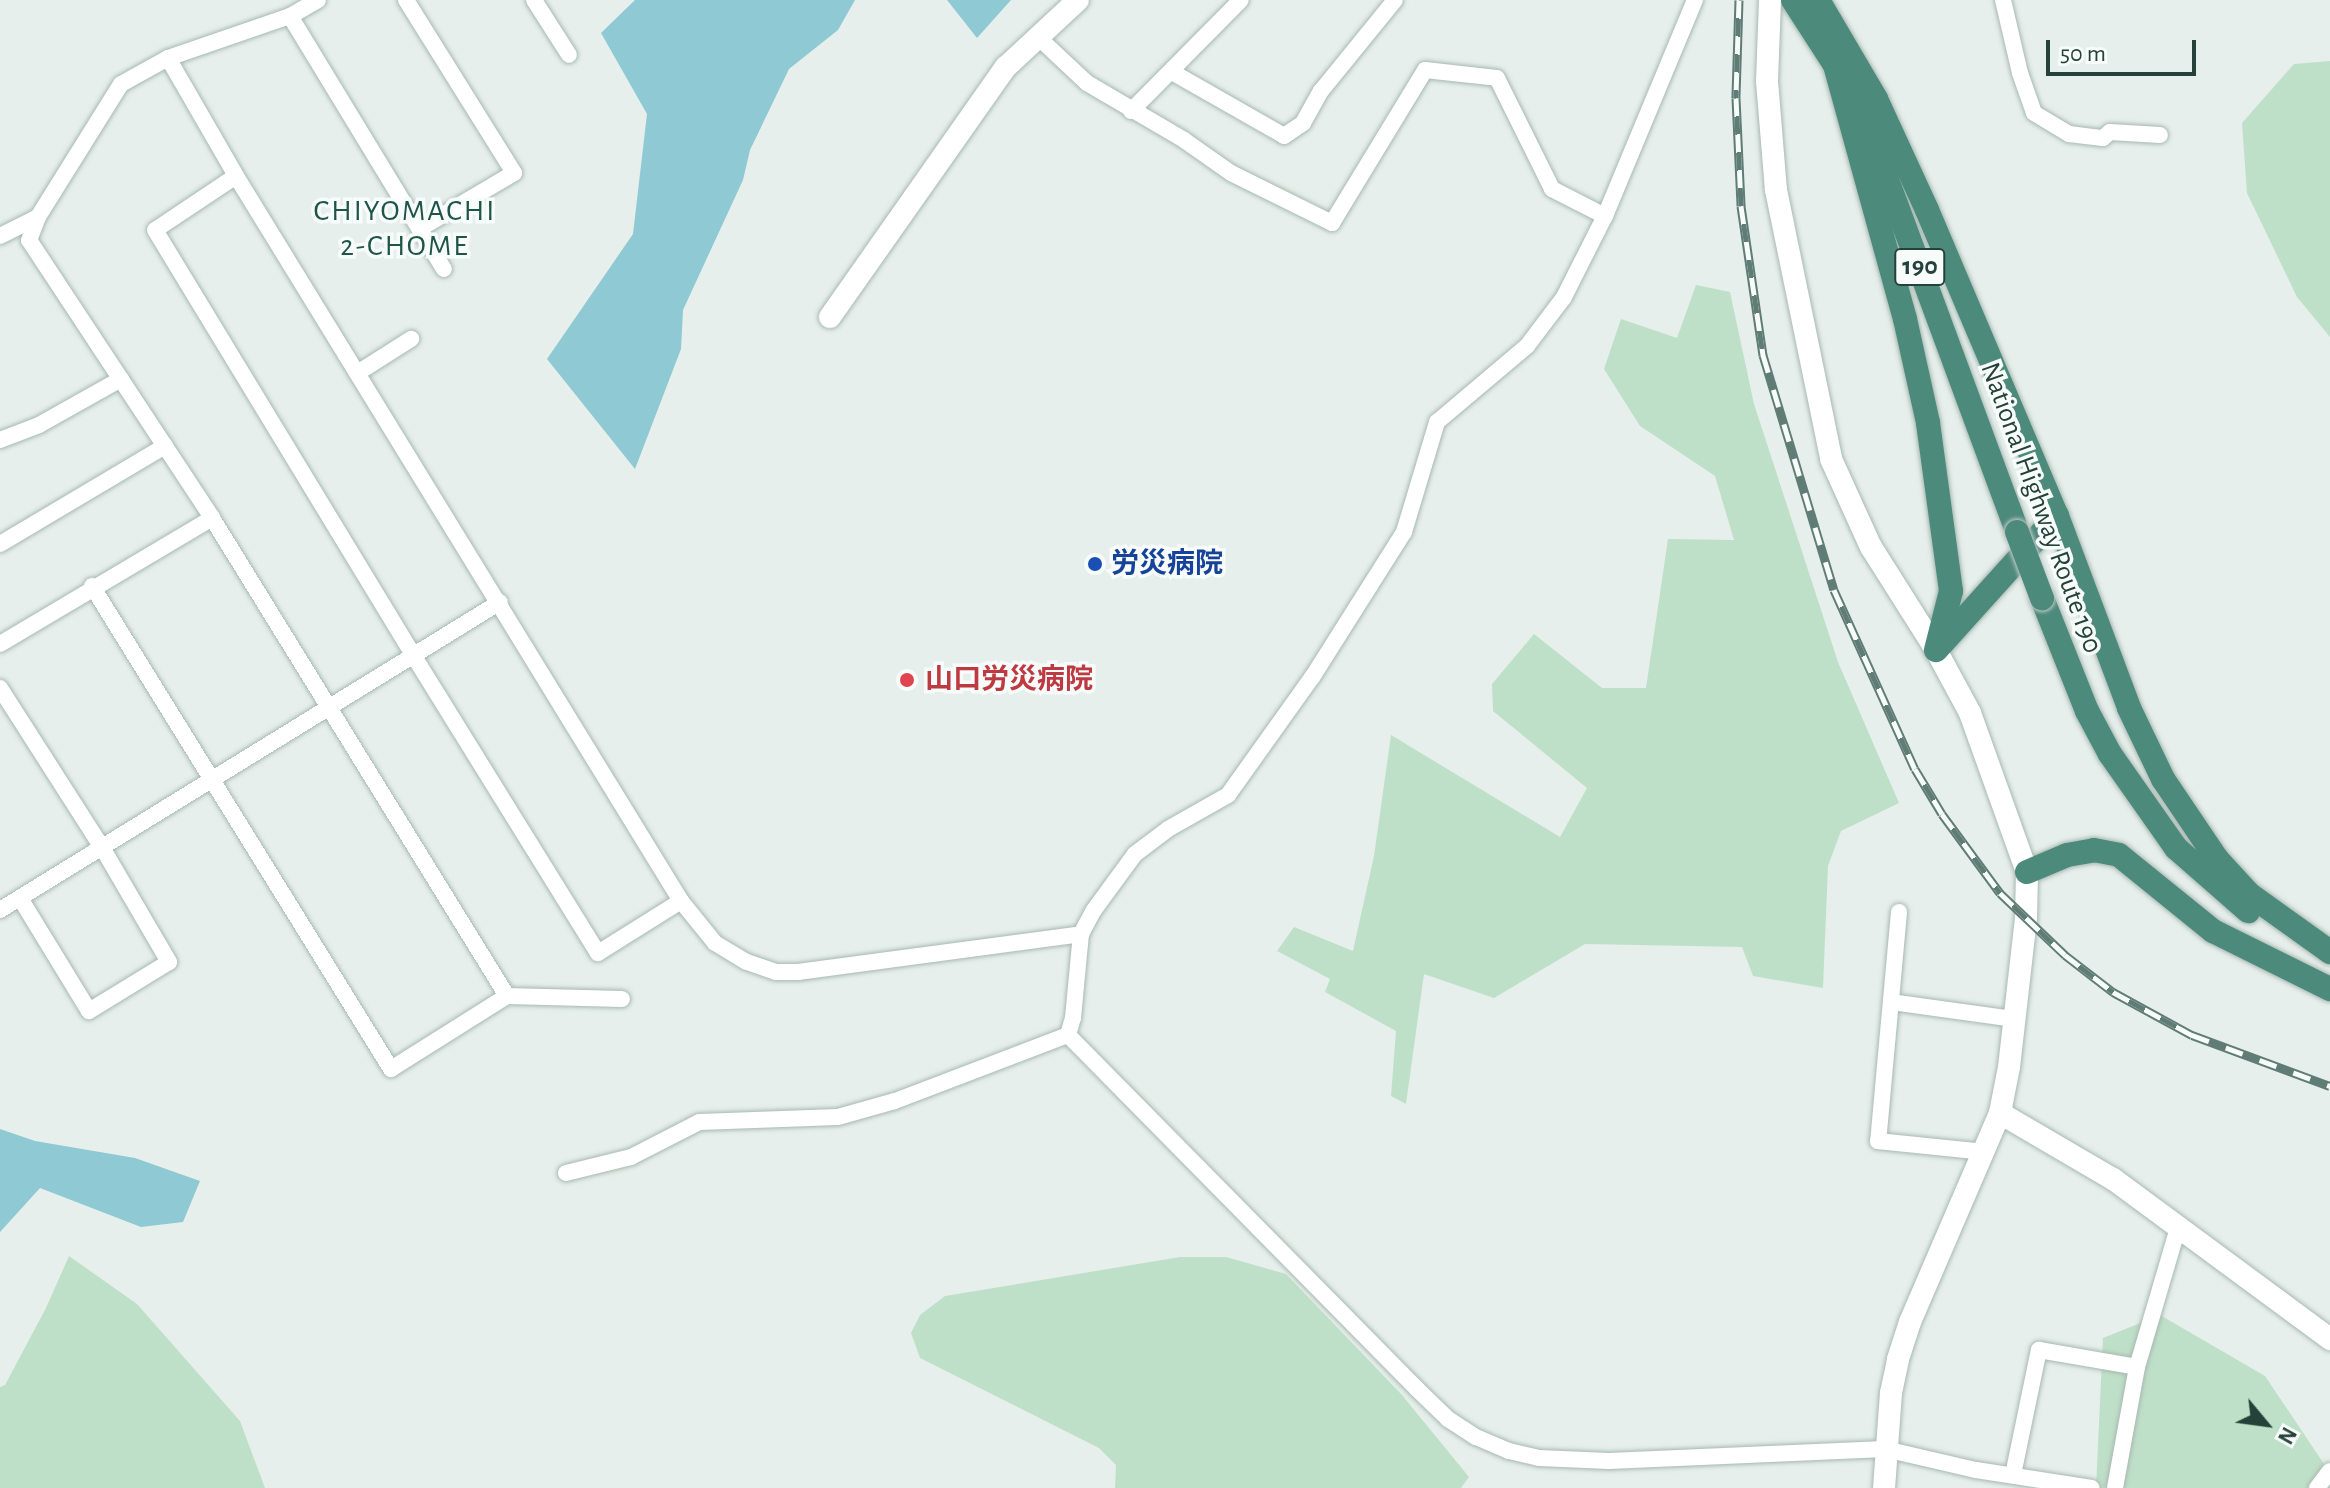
<!DOCTYPE html>
<meta charset="utf-8">
<style>
body{margin:0}
#map{position:relative;width:2330px;height:1488px;overflow:hidden;background:#e6efeb;font-family:"Alegreya Sans","Noto Sans JP",sans-serif}
div>[style]{position:absolute}
.green>*{inset:0;background:#bfe0c8}
.water>*{inset:0;background:#8ec9d4}
.roads{filter:drop-shadow(0 0 2px #a8b8b2) drop-shadow(0 0 2px #a8b8b2)}
.minor>*{height:16px;margin:-8px;padding:0 8px;transform-origin:8px;border-radius:8px;background:#fff}
.tertiary>*{height:22px;margin:-11px;padding:0 11px;transform-origin:11px;border-radius:11px;background:#fff}
.trunk>*{height:24px;margin:-12px;padding:0 12px;transform-origin:12px;border-radius:12px;background:#4c8a7c}
.rail>*{height:9px;margin-top:-4.5px;transform-origin:0;background:repeating-linear-gradient(90deg,#f7fbf9 0 18px,#5f7d75 0 36px);box-sizing:border-box;border-block:2px solid #5f7d75}
.bridges{filter:drop-shadow(0 0 2px #c2cac8) drop-shadow(0 0 2px #c2cac8)}
.trunk-bridge>*{height:24px;margin:-12px;padding:0 12px;transform-origin:12px;border-radius:12px;background:#4c8a7c}
.dots>*{width:22px;height:22px;translate:-50% -50%;box-sizing:border-box;border:4px solid #f7fbf9;border-radius:50%}
span{translate:-50% -50%;white-space:nowrap;text-align:center;line-height:1.15;-webkit-text-stroke:7px #f7fbf9;paint-order:stroke}
.shield-label span{padding:2px 6px;background:#f7fbf9;border:2px solid;border-radius:6px;-webkit-text-stroke-width:0}
.shield-label{font-size:26px;color:#24423a;font-weight:700}
.street-label{font-size:28px;color:#24423a}
.transit-label{font-size:28px;color:#164399;font-weight:700}
.left{translate:0 -50%;text-align:left}
.health-label{font-size:28px;color:#be3a42;font-weight:700}
.neighbourhood-label{font-size:30px;color:#1f5548;letter-spacing:2px}
.north{position:absolute;left:2226px;top:1384px;width:80px;height:80px;-webkit-text-stroke:6px #f7fbf9;paint-order:stroke;rotate:119deg;font-size:22px;font-weight:700;line-height:32px;text-align:center;color:#24423a}
.north::after{content:'';display:block;margin:auto;width:28px;height:36px;background:#24423a;clip-path:polygon(50% 0,100% 100%,50% 72%,0 100%)}
.scale{position:absolute;left:2046px;top:40px;width:150px;height:36px;box-sizing:border-box;border:4px solid #24423a;border-top:0;padding-left:10px;font-size:24px;line-height:28px;white-space:nowrap;color:#24423a;-webkit-text-stroke:6px #f7fbf9;paint-order:stroke}
</style>
<div id="map">
<div class="green">
<div style="clip-path:polygon(2330px 61px,2330px 337px,2297px 297px,2247px 193px,2242px 123px,2294px 64px)"></div>
<div style="clip-path:polygon(1696px 285px,1730px 292px,1754px 404px,1838px 662px,1899px 803px,1841px 831px,1828px 866px,1823px 988px,1753px 976px,1742px 947px,1585px 944px,1494px 998px,1424px 974px,1406px 1104px,1391px 1096px,1396px 1031px,1325px 992px,1330px 979px,1277px 951px,1294px 927px,1353px 951px,1374px 856px,1391px 735px,1560px 837px,1587px 788px,1493px 711px,1492px 684px,1534px 634px,1602px 688px,1646px 688px,1668px 539px,1734px 540px,1715px 476px,1640px 426px,1604px 369px,1621px 319px,1677px 338px)"></div>
<div style="clip-path:polygon(69px 1256px,137px 1304px,240px 1421px,265px 1488px,0 1488px,0 1387px,5px 1385px,46px 1308px)"></div>
<div style="clip-path:polygon(1180px 1257px,1226px 1257px,1286px 1274px,1402px 1395px,1469px 1477px,1461px 1488px,1115px 1488px,1116px 1465px,1099px 1448px,920px 1358px,911px 1333px,920px 1315px,945px 1296px)"></div>
<div style="clip-path:polygon(2160px 1315px,2265px 1376px,2330px 1473px,2330px 1488px,2096px 1488px,2103px 1338px)"></div>
</div>
<div class="water">
<div style="clip-path:polygon(635px 0,855px 0,838px 30px,789px 69px,750px 150px,743px 180px,683px 310px,681px 349px,635px 469px,547px 359px,633px 234px,647px 114px,601px 33px)"></div>
<div style="clip-path:polygon(947px 0,1011px 0,977px 38px)"></div>
<div style="clip-path:polygon(0 1129px,35px 1141px,135px 1158px,200px 1181px,183px 1222px,141px 1227px,40px 1188px,0 1232px)"></div>
</div>
<div class="roads">
<div class="minor">
<div style="left:318px;top:0;width:32px;rotate:150deg"></div>
<div style="left:290px;top:16px;width:129px;rotate:161deg"></div>
<div style="left:168px;top:58px;width:54px;rotate:151deg"></div>
<div style="left:121px;top:84px;width:157px;rotate:122deg"></div>
<div style="left:38px;top:217px;width:25px;rotate:111deg"></div>
<div style="left:29px;top:240px;width:333px;rotate:56.6deg"></div>
<div style="left:212px;top:518px;width:562px;rotate:58.32deg"></div>
<div style="left:406px;top:0;width:204px;rotate:58deg"></div>
<div style="left:514px;top:173px;width:108px;rotate:149.4deg"></div>
<div style="left:534px;top:0;width:65px;rotate:57.5deg"></div>
<div style="left:2003px;top:0;width:75px;rotate:76.9deg"></div>
<div style="left:2020px;top:73px;width:42px;rotate:70.7deg"></div>
<div style="left:2034px;top:113px;width:41px;rotate:31deg"></div>
<div style="left:2069px;top:134px;width:34px;rotate:7deg"></div>
<div style="left:2103px;top:138px;width:9px;rotate:-41deg"></div>
<div style="left:2110px;top:132px;width:50px;rotate:3.4deg"></div>
<div style="left:290px;top:16px;width:296px;rotate:58.7deg"></div>
<div style="left:1039px;top:38px;width:66px;rotate:43.2deg"></div>
<div style="left:1087px;top:83px;width:113px;rotate:30.4deg"></div>
<div style="left:1184px;top:140px;width:57px;rotate:35.1deg"></div>
<div style="left:1231px;top:173px;width:113px;rotate:26.3deg"></div>
<div style="left:1332px;top:223px;width:179px;rotate:-58.7deg"></div>
<div style="left:1425px;top:70px;width:72px;rotate:6.3deg"></div>
<div style="left:1497px;top:78px;width:124px;rotate:63.6deg"></div>
<div style="left:1552px;top:189px;width:59px;rotate:27deg"></div>
<div style="left:168px;top:58px;width:136px;rotate:60deg"></div>
<div style="left:236px;top:176px;width:851px;rotate:58.46deg"></div>
<div style="left:681px;top:901px;width:54px;rotate:51deg"></div>
<div style="left:715px;top:943px;width:37px;rotate:31deg"></div>
<div style="left:747px;top:962px;width:31px;rotate:19deg"></div>
<div style="left:776px;top:972px;width:22px"></div>
<div style="left:798px;top:972px;width:286px;rotate:-7.6deg"></div>
<div style="left:1172px;top:72px;width:129px;rotate:29.7deg"></div>
<div style="left:1284px;top:136px;width:23px;rotate:-34deg"></div>
<div style="left:1303px;top:123px;width:37px;rotate:-61deg"></div>
<div style="left:1321px;top:91px;width:117px;rotate:-50.9deg"></div>
<div style="left:1131px;top:111px;width:156px;rotate:-45.3deg"></div>
<div style="left:236px;top:176px;width:97px;rotate:146.3deg"></div>
<div style="left:155px;top:230px;width:501px;rotate:58.72deg"></div>
<div style="left:415px;top:658px;width:347px;rotate:58.2deg"></div>
<div style="left:598px;top:953px;width:98px;rotate:-32.1deg"></div>
<div style="left:0;top:236px;width:42px;rotate:-26.6deg"></div>
<div style="left:359px;top:372px;width:62px;rotate:-32.4deg"></div>
<div style="left:0;top:440px;width:42px;rotate:-21deg"></div>
<div style="left:39px;top:425px;width:94px;rotate:-29.3deg"></div>
<div style="left:0;top:544px;width:192px;rotate:-30.7deg"></div>
<div style="left:92px;top:586px;width:568px;rotate:58.24deg"></div>
<div style="left:391px;top:1069px;width:137px;rotate:-32.2deg"></div>
<div style="left:507px;top:996px;width:115px;rotate:1.5deg"></div>
<div style="left:0;top:644px;width:247px;rotate:-30.7deg"></div>
<div style="left:0;top:688px;width:191px;rotate:57.4deg"></div>
<div style="left:103px;top:849px;width:131px;rotate:59.7deg"></div>
<div style="left:169px;top:962px;width:94px;rotate:148.5deg"></div>
<div style="left:89px;top:1011px;width:132px;rotate:-121.4deg"></div>
<div style="left:0;top:910px;width:587px;rotate:-31.63deg"></div>
<div style="left:1899px;top:912px;width:230px;rotate:95.2deg"></div>
<div style="left:1878px;top:1141px;width:107px;rotate:5.9deg"></div>
<div style="left:1891px;top:1002px;width:124px;rotate:7.9deg"></div>
<div style="left:1068px;top:1035px;width:18px;rotate:-74deg"></div>
<div style="left:1073px;top:1018px;width:84px;rotate:-84.6deg"></div>
<div style="left:1081px;top:934px;width:27px;rotate:-62deg"></div>
<div style="left:1094px;top:910px;width:69px;rotate:-53.8deg"></div>
<div style="left:1135px;top:854px;width:41px;rotate:-37.1deg"></div>
<div style="left:1168px;top:829px;width:69px;rotate:-29.5deg"></div>
<div style="left:1228px;top:795px;width:146px;rotate:-54.5deg"></div>
<div style="left:1313px;top:676px;width:170px;rotate:-57.7deg"></div>
<div style="left:1404px;top:532px;width:115px;rotate:-73.3deg"></div>
<div style="left:1437px;top:422px;width:118px;rotate:-40.2deg"></div>
<div style="left:1527px;top:346px;width:61px;rotate:-52.9deg"></div>
<div style="left:1564px;top:297px;width:91px;rotate:-63.2deg"></div>
<div style="left:1605px;top:216px;width:234px;rotate:-67.4deg"></div>
<div style="left:1068px;top:1035px;width:496px;rotate:45.4deg"></div>
<div style="left:1416px;top:1388px;width:45px;rotate:44.1deg"></div>
<div style="left:1448px;top:1419px;width:33px;rotate:33deg"></div>
<div style="left:1476px;top:1437px;width:36px;rotate:23deg"></div>
<div style="left:1509px;top:1451px;width:31px;rotate:13deg"></div>
<div style="left:1539px;top:1458px;width:70px;rotate:2.5deg"></div>
<div style="left:1609px;top:1461px;width:276px;rotate:-2.5deg"></div>
<div style="left:1885px;top:1449px;width:93px;rotate:13deg"></div>
<div style="left:1976px;top:1470px;width:117px;rotate:8.8deg"></div>
<div style="left:566px;top:1173px;width:67px;rotate:-13.8deg"></div>
<div style="left:631px;top:1157px;width:76px;rotate:-27.2deg"></div>
<div style="left:699px;top:1122px;width:139px;rotate:-2.1deg"></div>
<div style="left:838px;top:1117px;width:59px;rotate:-15.7deg"></div>
<div style="left:895px;top:1101px;width:185px;rotate:-20.9deg"></div>
<div style="left:2013px;top:1475px;width:128px;rotate:-78.3deg"></div>
<div style="left:2039px;top:1350px;width:99px;rotate:9.8deg"></div>
<div style="left:2115px;top:1488px;width:123px;rotate:-79.7deg"></div>
<div style="left:2137px;top:1367px;width:145px;rotate:-73.6deg"></div>
<div style="left:2317px;top:1488px;width:21px;rotate:-53deg"></div>
</div>
<div class="tertiary">
<div style="left:1770px;top:0;width:81px;rotate:92.1deg"></div>
<div style="left:1767px;top:81px;width:109px;rotate:85.3deg"></div>
<div style="left:1776px;top:190px;width:275px;rotate:78.4deg"></div>
<div style="left:1831px;top:459px;width:97px;rotate:65.6deg"></div>
<div style="left:1871px;top:547px;width:122px;rotate:57.7deg"></div>
<div style="left:1936px;top:650px;width:72px;rotate:61.6deg"></div>
<div style="left:1970px;top:713px;width:169px;rotate:70.3deg"></div>
<div style="left:2027px;top:872px;width:46px;rotate:91.2deg"></div>
<div style="left:2026px;top:918px;width:150px;rotate:96.5deg"></div>
<div style="left:2009px;top:1067px;width:47px;rotate:101.1deg"></div>
<div style="left:2000px;top:1113px;width:228px;rotate:113.3deg"></div>
<div style="left:1910px;top:1322px;width:40px;rotate:108deg"></div>
<div style="left:1898px;top:1360px;width:34px;rotate:102deg"></div>
<div style="left:1891px;top:1393px;width:95px;rotate:94.2deg"></div>
<div style="left:830px;top:317px;width:306px;rotate:-54.9deg"></div>
<div style="left:1006px;top:67px;width:98px;rotate:-42.9deg"></div>
<div style="left:2000px;top:1113px;width:131px;rotate:30.3deg"></div>
<div style="left:2113px;top:1179px;width:270px;rotate:36.4deg"></div>
</div>
<div class="trunk">
<div style="left:1793px;top:0;width:77px;rotate:57.1deg"></div>
<div style="left:1835px;top:65px;width:83px;rotate:63.4deg"></div>
<div style="left:1872px;top:139px;width:419px;rotate:69.7deg"></div>
<div style="left:1818px;top:0;width:115px;rotate:59.6deg"></div>
<div style="left:1876px;top:99px;width:122px;rotate:65.3deg"></div>
<div style="left:1927px;top:210px;width:332px;rotate:67deg"></div>
<div style="left:2057px;top:516px;width:205px;rotate:69.4deg"></div>
<div style="left:2129px;top:708px;width:79px;rotate:64.4deg"></div>
<div style="left:2163px;top:779px;width:97px;rotate:56deg"></div>
<div style="left:2217px;top:859px;width:47px;rotate:47.6deg"></div>
<div style="left:2249px;top:894px;width:100px;rotate:35.6deg"></div>
<div style="left:1835px;top:65px;width:263px;rotate:74.6deg"></div>
<div style="left:1905px;top:319px;width:107px;rotate:77.5deg"></div>
<div style="left:1928px;top:423px;width:170px;rotate:82.2deg"></div>
<div style="left:1951px;top:591px;width:61px;rotate:104.3deg"></div>
<div style="left:2042px;top:598px;width:122px;rotate:68.3deg"></div>
<div style="left:2087px;top:711px;width:49px;rotate:61.9deg"></div>
<div style="left:2110px;top:754px;width:115px;rotate:54.9deg"></div>
<div style="left:2176px;top:848px;width:96px;rotate:41.2deg"></div>
<div style="left:1938px;top:648px;width:178px;rotate:-48deg"></div>
<div style="left:2027px;top:872px;width:43px;rotate:-23deg"></div>
<div style="left:2067px;top:855px;width:27px;rotate:-10deg"></div>
<div style="left:2094px;top:850px;width:25px;rotate:11deg"></div>
<div style="left:2119px;top:855px;width:121px;rotate:39deg"></div>
<div style="left:2213px;top:931px;width:131px;rotate:26.4deg"></div>
</div>
</div>
<div class="rail">
<div style="left:1739px;top:0;width:98px;rotate:91.8deg"></div>
<div style="left:1736px;top:98px;width:108px;rotate:87.3deg"></div>
<div style="left:1741px;top:206px;width:151px;rotate:81.6deg"></div>
<div style="left:1763px;top:355px;width:245px;rotate:73.2deg"></div>
<div style="left:1834px;top:590px;width:196px;rotate:65.7deg"></div>
<div style="left:1915px;top:769px;width:52px;rotate:59deg"></div>
<div style="left:1942px;top:814px;width:98px;rotate:53.7deg"></div>
<div style="left:2000px;top:893px;width:90px;rotate:43.6deg"></div>
<div style="left:2065px;top:955px;width:61px;rotate:37.6deg"></div>
<div style="left:2113px;top:992px;width:90px;rotate:28.6deg"></div>
<div style="left:2192px;top:1035px;width:147px;rotate:20.3deg"></div>
</div>
<div class="bridges">
<div class="trunk-bridge">
<div style="left:2017px;top:532px;width:71px;rotate:69.3deg"></div>
</div>
</div>
<div class="dots">
<div style="left:1095px;top:564px;background:#1a4fb4"></div>
<div style="left:907px;top:680px;background:#e0444e"></div>
</div>
<div class="shield-label">
<span style="left:1920px;top:267px">190</span>
</div>
<div class="street-label">
<span style="left:2041px;top:508px;rotate:70deg">National Highway Route 190</span>
</div>
<div class="transit-label">
<span class="left" style="left:1111px;top:564px">労災病院</span>
</div>
<div class="health-label">
<span class="left" style="left:925px;top:680px">山口労災病院</span>
</div>
<div class="neighbourhood-label">
<span style="left:405px;top:228px">CHIYOMACHI<br>2-CHOME</span>
</div>
<div class="north">N</div>
<div class="scale">50 m</div>
</div>
